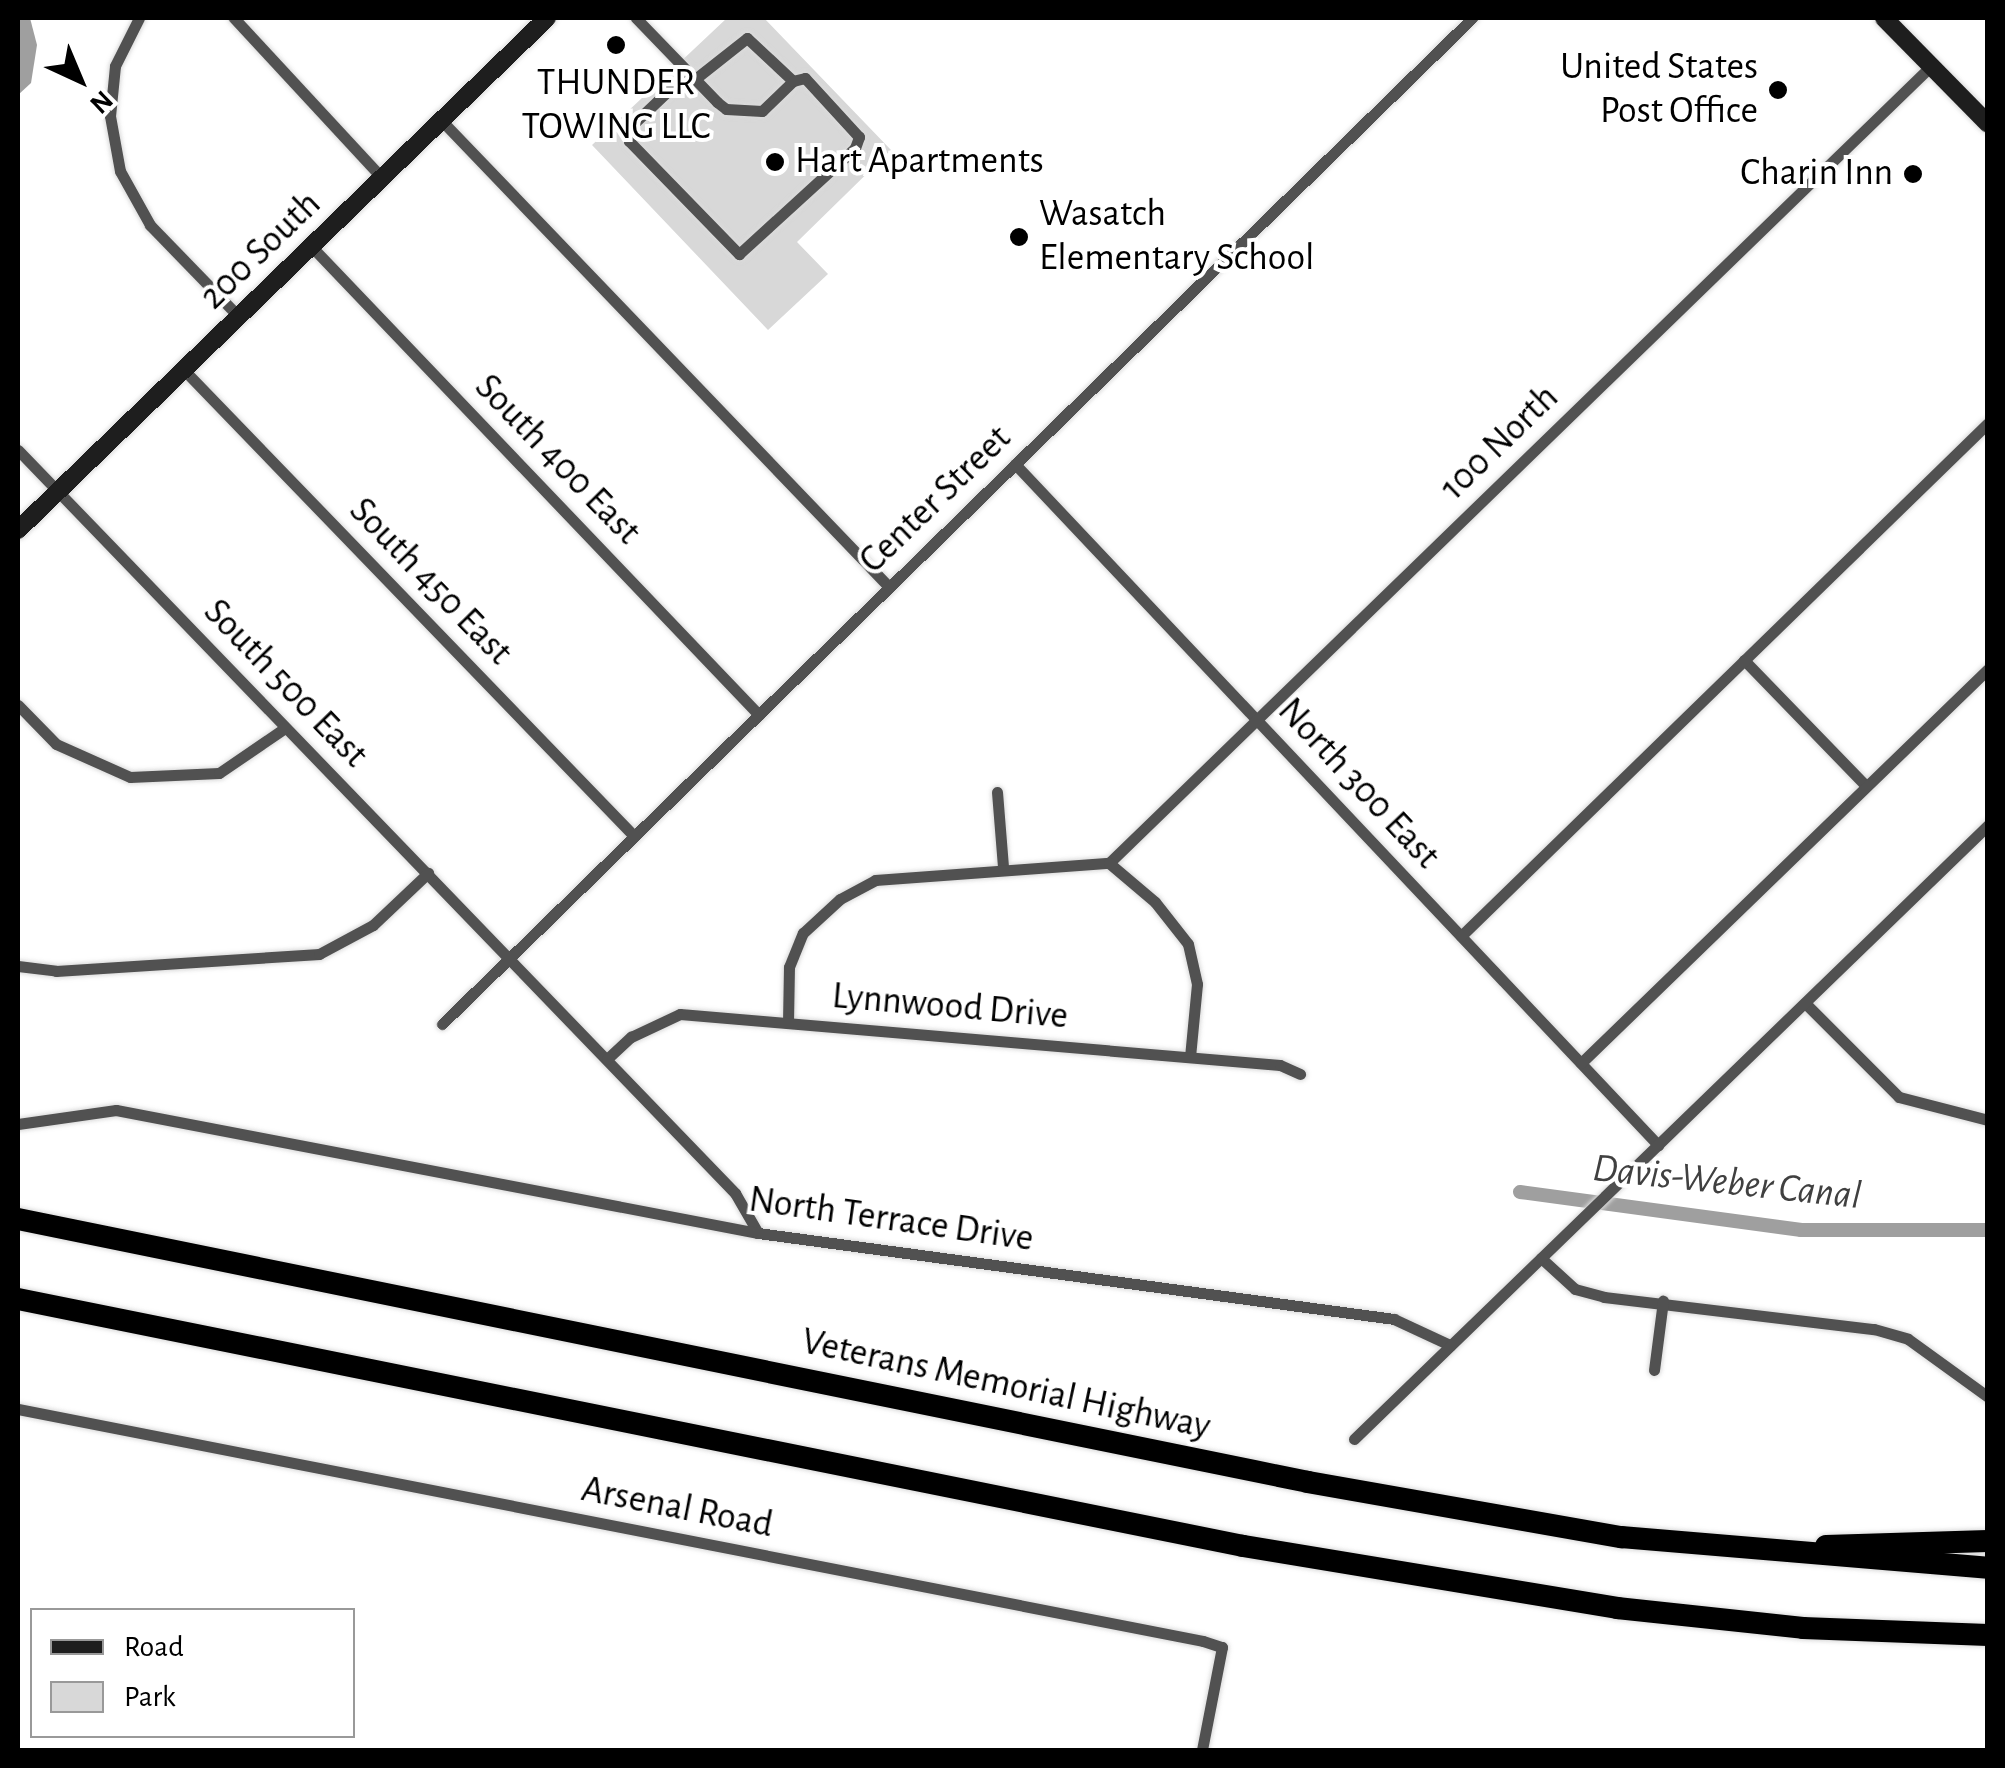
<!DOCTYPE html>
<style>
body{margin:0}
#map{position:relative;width:2005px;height:1768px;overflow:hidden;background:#fff;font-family:"Alegreya Sans",sans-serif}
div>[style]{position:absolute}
.green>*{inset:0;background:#d8d8d8}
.water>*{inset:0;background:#9f9f9f}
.canal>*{height:14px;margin:-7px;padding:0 7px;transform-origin:7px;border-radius:7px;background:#9f9f9f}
.roads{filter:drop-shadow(0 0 2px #dbdbdb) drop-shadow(0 0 2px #dbdbdb)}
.street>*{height:11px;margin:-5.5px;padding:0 5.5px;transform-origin:5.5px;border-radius:5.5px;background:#515151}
.secondary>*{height:18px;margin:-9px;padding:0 9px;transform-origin:9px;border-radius:9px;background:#1e1e1e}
.highway>*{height:22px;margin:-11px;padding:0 11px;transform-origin:11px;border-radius:11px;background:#000}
.dots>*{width:28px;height:28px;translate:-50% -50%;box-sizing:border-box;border:5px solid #fff;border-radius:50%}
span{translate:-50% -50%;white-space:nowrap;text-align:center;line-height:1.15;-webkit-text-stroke:8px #fff;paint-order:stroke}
.poi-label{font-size:38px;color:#000}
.right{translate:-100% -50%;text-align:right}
.left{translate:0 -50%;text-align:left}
.street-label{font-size:38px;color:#000}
.water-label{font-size:40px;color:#404040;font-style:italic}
.frame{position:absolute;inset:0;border:20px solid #000;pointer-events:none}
.legend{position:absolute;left:30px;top:1608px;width:325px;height:130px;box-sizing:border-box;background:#fff;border:2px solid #999;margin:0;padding:12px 18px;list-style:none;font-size:30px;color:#000}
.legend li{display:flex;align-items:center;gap:20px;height:50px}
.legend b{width:50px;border:2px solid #999}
.north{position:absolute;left:30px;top:30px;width:100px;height:100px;-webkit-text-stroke:8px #fff;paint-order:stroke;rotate:136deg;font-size:28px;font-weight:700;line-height:40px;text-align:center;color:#000}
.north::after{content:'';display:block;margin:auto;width:35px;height:45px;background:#000;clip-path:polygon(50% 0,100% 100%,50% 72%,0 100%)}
</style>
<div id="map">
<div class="green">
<div style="clip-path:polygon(727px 18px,764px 18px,891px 150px,797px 242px,828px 274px,768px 330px,592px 145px)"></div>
</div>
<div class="water">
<div style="clip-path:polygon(18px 18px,30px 18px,37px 45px,31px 83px,18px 95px)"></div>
</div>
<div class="canal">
<div style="left:1520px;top:1192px;width:284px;rotate:7.7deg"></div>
<div style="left:1801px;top:1230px;width:187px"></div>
</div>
<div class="roads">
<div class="street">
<div style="left:139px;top:18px;width:54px;rotate:116.6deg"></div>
<div style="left:115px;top:66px;width:50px;rotate:95.7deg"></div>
<div style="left:110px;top:116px;width:56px;rotate:79.7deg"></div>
<div style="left:120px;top:171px;width:62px;rotate:60.9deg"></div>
<div style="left:150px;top:225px;width:128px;rotate:45.9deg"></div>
<div style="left:234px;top:18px;width:219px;rotate:47.2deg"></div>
<div style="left:636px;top:18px;width:117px;rotate:46deg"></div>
<div style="left:717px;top:102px;width:11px;rotate:38deg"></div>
<div style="left:726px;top:109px;width:36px;rotate:3deg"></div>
<div style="left:762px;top:111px;width:43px;rotate:-44.1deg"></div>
<div style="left:793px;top:81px;width:63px;rotate:-136.9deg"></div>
<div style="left:747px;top:38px;width:66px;rotate:141.7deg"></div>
<div style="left:688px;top:72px;width:81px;rotate:136.5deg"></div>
<div style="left:629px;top:128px;width:13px;rotate:90deg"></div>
<div style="left:629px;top:141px;width:158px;rotate:45.8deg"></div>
<div style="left:739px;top:254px;width:157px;rotate:-42.4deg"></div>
<div style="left:855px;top:148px;width:12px;rotate:-70deg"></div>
<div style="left:859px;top:137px;width:80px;rotate:-132.5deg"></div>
<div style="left:805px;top:78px;width:12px;rotate:166deg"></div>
<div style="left:442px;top:121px;width:646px;rotate:46.19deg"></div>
<div style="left:312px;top:247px;width:647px;rotate:46.31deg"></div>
<div style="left:184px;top:370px;width:648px;rotate:46deg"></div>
<div style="left:18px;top:450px;width:1033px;rotate:46.02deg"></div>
<div style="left:735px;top:1193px;width:46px;rotate:60.1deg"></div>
<div style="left:1015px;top:464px;width:937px;rotate:46.64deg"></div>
<div style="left:1744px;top:660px;width:175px;rotate:45.9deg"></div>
<div style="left:18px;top:705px;width:54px;rotate:45.7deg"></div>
<div style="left:56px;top:744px;width:81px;rotate:24deg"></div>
<div style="left:130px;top:777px;width:89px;rotate:-2.6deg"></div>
<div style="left:219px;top:773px;width:80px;rotate:-34.3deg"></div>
<div style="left:997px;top:792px;width:74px;rotate:85.4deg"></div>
<div style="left:1109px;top:863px;width:1146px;rotate:-44.12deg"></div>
<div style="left:1461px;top:936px;width:735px;rotate:-44.23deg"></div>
<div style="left:18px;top:966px;width:38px;rotate:7deg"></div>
<div style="left:56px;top:971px;width:264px;rotate:-3.7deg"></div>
<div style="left:319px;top:954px;width:61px;rotate:-28.2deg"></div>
<div style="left:373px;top:925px;width:76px;rotate:-43.4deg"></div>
<div style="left:1805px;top:1003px;width:133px;rotate:45deg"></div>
<div style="left:1899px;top:1097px;width:92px;rotate:14.5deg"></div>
<div style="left:788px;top:1023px;width:56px;rotate:-89deg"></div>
<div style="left:789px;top:967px;width:37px;rotate:-68deg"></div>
<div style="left:803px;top:933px;width:50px;rotate:-42.6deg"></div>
<div style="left:840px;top:899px;width:40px;rotate:-28deg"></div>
<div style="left:875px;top:880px;width:235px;rotate:-4.2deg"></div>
<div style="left:1109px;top:863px;width:60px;rotate:40.3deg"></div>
<div style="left:1155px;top:902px;width:53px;rotate:51.8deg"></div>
<div style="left:1188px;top:944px;width:41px;rotate:77.3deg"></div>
<div style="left:1197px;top:984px;width:73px;rotate:95.5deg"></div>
<div style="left:442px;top:1024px;width:1440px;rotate:-44.32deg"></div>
<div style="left:607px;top:1059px;width:33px;rotate:-43deg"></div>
<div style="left:631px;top:1037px;width:54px;rotate:-25.1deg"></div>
<div style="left:680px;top:1014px;width:602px;rotate:4.86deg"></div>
<div style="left:1280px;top:1065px;width:22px;rotate:24deg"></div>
<div style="left:1581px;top:1063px;width:566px;rotate:-44.07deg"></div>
<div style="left:18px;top:1124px;width:99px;rotate:-8.1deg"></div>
<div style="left:116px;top:1110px;width:654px;rotate:10.85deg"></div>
<div style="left:758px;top:1233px;width:642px;rotate:7.7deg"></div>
<div style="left:1394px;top:1319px;width:62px;rotate:24.9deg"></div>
<div style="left:1541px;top:1258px;width:46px;rotate:42.4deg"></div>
<div style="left:1575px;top:1289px;width:30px;rotate:15deg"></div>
<div style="left:1604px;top:1297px;width:272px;rotate:6.8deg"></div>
<div style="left:1874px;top:1329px;width:35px;rotate:16deg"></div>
<div style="left:1908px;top:1339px;width:99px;rotate:35.9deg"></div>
<div style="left:1654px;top:1370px;width:70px;rotate:-82.6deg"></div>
<div style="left:18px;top:1409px;width:1207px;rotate:11.08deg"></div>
<div style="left:1203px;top:1641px;width:20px;rotate:18deg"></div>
<div style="left:1222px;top:1647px;width:105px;rotate:101deg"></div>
<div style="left:1354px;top:1439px;width:883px;rotate:-44.08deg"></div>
</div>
<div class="secondary">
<div style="left:1884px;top:18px;width:148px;rotate:45.5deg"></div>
<div style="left:18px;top:530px;width:736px;rotate:-44.06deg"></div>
</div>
<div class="highway">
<div style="left:18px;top:1219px;width:1317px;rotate:11.52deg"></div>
<div style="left:1308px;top:1482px;width:318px;rotate:10deg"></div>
<div style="left:1621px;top:1537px;width:368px;rotate:4.8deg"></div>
<div style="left:18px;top:1299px;width:1250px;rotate:11.4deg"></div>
<div style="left:1243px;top:1546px;width:379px;rotate:9.4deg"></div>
<div style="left:1617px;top:1608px;width:187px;rotate:6.1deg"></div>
<div style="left:1803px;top:1628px;width:185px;rotate:2.2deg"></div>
<div style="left:1826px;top:1546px;width:162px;rotate:-1.8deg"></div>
</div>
</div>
<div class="dots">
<div style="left:616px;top:45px;background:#000"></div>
<div style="left:1778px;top:90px;background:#000"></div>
<div style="left:775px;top:162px;background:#000"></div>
<div style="left:1913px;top:174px;background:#000"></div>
<div style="left:1019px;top:237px;background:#000"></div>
</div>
<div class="poi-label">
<span class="right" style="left:1758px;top:90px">United States<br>Post Office</span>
<span style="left:616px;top:106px">THUNDER<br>TOWING LLC</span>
<span class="left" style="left:795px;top:162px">Hart Apartments</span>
<span class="right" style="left:1893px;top:174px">Charin Inn</span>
<span class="left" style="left:1039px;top:237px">Wasatch<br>Elementary School</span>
</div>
<div class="street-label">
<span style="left:261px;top:251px;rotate:-44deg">200 South</span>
<span style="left:1500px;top:443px;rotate:-44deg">100 North</span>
<span style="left:557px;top:460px;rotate:46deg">South 400 East</span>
<span style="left:936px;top:500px;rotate:-44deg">Center Street</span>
<span style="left:430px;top:582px;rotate:46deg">South 450 East</span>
<span style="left:285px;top:684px;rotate:46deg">South 500 East</span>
<span style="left:1358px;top:784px;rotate:47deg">North 300 East</span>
<span style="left:950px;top:1007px;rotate:5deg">Lynnwood Drive</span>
<span style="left:891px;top:1220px;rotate:8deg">North Terrace Drive</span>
<span style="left:1006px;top:1385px;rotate:12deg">Veterans Memorial Highway</span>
<span style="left:677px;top:1508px;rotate:11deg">Arsenal Road</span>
</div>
<div class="water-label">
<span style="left:1727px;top:1182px;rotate:6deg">Davis-Weber Canal</span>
</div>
<div class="frame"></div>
<ul class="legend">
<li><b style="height:12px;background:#1e1e1e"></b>Road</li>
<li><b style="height:28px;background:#d8d8d8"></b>Park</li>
</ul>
<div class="north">N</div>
</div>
